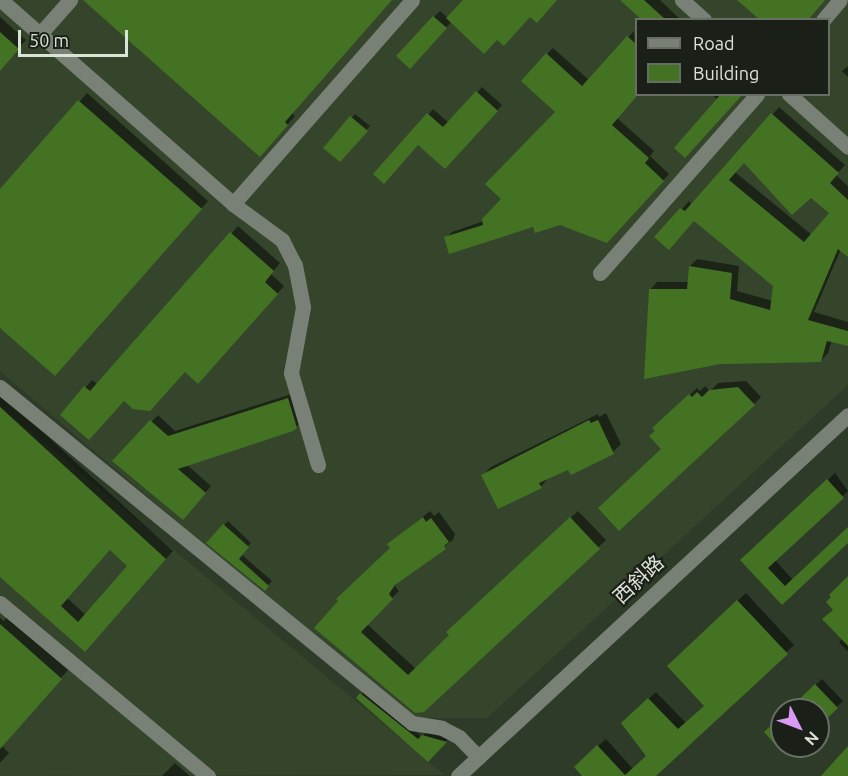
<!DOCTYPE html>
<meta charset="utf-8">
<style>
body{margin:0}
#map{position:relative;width:848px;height:776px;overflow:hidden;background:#2e3b28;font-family:Ubuntu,"Noto Sans SC",sans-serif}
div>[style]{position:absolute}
.built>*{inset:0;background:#35452c}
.shadow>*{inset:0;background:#0007}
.building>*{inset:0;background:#437322}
.minor>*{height:15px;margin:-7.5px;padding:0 7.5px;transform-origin:7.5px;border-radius:7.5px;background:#798076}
span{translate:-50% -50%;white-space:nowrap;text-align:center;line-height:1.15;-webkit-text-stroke:4.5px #1a2017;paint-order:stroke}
.street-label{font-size:20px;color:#dbe3d7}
.legend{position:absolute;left:635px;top:18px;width:195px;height:78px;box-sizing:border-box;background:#1a2017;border:2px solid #676e64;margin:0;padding:8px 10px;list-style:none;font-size:18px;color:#dbe3d7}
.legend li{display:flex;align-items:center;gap:12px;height:30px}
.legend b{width:30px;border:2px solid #676e64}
.north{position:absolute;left:770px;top:698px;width:60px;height:60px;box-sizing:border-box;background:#1a2017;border:2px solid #676e64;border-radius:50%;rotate:132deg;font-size:16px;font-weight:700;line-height:24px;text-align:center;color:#dbe3d7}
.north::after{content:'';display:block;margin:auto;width:21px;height:27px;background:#da9af6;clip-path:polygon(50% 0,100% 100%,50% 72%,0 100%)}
.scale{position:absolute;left:18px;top:30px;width:110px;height:27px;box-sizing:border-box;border:3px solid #dbe3d7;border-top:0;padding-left:8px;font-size:18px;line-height:21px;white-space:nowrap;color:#dbe3d7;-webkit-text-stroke:4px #1a2017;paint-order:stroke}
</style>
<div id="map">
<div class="built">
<div style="clip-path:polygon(evenodd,0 0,848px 0,848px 385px,487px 718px,408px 718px,0 371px,0 0,636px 20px,828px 20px,828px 94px,636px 94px,636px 20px)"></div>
<div style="clip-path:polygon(0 406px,445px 775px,0 776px)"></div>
</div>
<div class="shadow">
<div style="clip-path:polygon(93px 0,391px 0,292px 113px,295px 116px,268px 147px)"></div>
<div style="clip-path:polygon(465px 0,556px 0,497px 38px,452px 21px,416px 61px,434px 17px,440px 11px,448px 18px)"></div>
<div style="clip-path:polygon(622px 0,660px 0,681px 20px,644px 20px)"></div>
<div style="clip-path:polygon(0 17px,26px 40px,0 69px)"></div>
<div style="clip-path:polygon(634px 31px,637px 94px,617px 118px,654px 151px,650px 156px,669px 174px,613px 235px,560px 224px,446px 238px,452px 232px,484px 221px,503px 198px,557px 111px,547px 54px,553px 48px,589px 80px)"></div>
<div style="clip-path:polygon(848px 66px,848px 77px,842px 71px)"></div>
<div style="clip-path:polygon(482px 87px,502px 105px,450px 162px,419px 143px,375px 174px,433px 109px,449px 123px)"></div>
<div style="clip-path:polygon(87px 93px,208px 201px,62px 367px,0 326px,0 191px)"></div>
<div style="clip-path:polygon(711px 94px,742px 94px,718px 100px)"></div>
<div style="clip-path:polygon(evenodd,779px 107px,845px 165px,836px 175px,848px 186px,848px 255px,841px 249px,814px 312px,848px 322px,848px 344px,832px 340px,828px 353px,821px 361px,720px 363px,650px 290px,657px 282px,689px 282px,690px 266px,697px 259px,739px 266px,737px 291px,773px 301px,774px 285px,695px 220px,657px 237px,689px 201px,692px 205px,779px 107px,745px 161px,811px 196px,831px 213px,812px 235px,735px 172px,745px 161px)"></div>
<div style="clip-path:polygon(355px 114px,370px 126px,344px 157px,326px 147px)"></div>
<div style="clip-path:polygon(238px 226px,280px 263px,271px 274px,284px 286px,205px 374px,186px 370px,124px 399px,62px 415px,92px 380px,97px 384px)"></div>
<div style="clip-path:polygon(746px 381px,761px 397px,754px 404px,663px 449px,654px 428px,697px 388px,700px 391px,705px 386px,710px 391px,718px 383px)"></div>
<div style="clip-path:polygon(evenodd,0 393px,173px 551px,92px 643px,0 575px,0 393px,111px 549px,129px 566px,86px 615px,67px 598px,111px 549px)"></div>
<div style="clip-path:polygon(295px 393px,303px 420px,296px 427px,186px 464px,211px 486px,189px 512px,114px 461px,158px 415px,175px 431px)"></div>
<div style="clip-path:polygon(606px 413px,621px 444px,613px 452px,548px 478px,541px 487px,483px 475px,491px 467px,598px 414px,599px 417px)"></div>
<div style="clip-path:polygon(835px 473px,848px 491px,775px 560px,793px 580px,848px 528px,848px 541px,782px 603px,749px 553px)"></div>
<div style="clip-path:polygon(430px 511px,434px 516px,439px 512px,455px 534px,453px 540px,399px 581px,395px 586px,399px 591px,367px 624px,416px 669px,451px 635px,456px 625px,578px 511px,606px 540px,423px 711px,316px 627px,392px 548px,389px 544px)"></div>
<div style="clip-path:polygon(228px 521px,251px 543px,241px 554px,272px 581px,265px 588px,208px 542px)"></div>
<div style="clip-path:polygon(848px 579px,848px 650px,847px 651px,839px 642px,842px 639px,834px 610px)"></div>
<div style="clip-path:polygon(746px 593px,794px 645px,653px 776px,584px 776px,583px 759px,606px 739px,633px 769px,648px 756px,630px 716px,656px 692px,686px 723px,706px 705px,676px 658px)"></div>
<div style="clip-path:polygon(7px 617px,68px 670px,2px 746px,9px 753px,0 763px,0 618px,4px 621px)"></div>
<div style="clip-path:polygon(822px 679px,843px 701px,818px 725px,818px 710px,789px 710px)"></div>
<div style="clip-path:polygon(364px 692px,422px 737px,426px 732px,448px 739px,428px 760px,358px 698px)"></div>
<div style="clip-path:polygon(782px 717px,782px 746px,795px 746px,786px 754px,766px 732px)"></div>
<div style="clip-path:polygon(175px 763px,190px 776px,162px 776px)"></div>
</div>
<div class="building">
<div style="clip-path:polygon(83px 0,392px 0,285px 122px,288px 125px,260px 157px)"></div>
<div style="clip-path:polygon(463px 0,557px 0,537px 23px,530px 17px,504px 46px,497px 40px,484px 54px,446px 18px)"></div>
<div style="clip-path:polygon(620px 0,644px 0,666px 20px,642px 20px)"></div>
<div style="clip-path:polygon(737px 0,825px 0,808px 20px,760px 20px)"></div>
<div style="clip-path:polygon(433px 16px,447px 28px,410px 69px,396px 56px)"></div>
<div style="clip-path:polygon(0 32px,19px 49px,0 71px)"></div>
<div style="clip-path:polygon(627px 36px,636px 44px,636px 97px,612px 125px,649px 158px,645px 163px,664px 181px,607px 243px,560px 225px,535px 233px,533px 227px,449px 254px,444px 237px,483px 225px,482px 219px,501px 199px,485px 184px,555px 112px,521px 81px,546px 53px,582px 86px)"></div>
<div style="clip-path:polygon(476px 91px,498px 111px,445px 169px,418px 145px,384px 184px,373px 174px,427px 113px,443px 127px)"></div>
<div style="clip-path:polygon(721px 94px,743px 94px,685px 158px,674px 148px)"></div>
<div style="clip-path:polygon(78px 100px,202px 209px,55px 376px,0 328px,0 189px)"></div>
<div style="clip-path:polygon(evenodd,771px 113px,839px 173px,830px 183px,848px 200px,848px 257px,838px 249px,808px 320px,848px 331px,848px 346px,827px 341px,821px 362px,720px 364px,644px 379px,649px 289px,687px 289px,689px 266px,732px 273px,730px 299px,770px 310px,773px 286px,694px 221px,669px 250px,654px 237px,680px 208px,685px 211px,771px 113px,744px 163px,792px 215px,811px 198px,829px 213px,804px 242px,729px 180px,744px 163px)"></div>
<div style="clip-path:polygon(350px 116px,368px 131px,340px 162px,323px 148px)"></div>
<div style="clip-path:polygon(230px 232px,274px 271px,265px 282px,278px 294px,198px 384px,185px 372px,150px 411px,133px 409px,124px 401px,89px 440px,60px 415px,84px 386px,90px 391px)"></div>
<div style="clip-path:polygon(738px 387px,755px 405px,619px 531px,598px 508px,661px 449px,649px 436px,655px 431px,652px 428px,689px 394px,692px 397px,697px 392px,702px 397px,709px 390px)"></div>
<div style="clip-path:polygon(288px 398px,297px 428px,293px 431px,178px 469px,206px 493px,183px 520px,112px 461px,150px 420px,168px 436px)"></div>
<div style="clip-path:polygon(evenodd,0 407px,166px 559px,85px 652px,0 577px,0 407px,110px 550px,127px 566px,78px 622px,61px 606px,110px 550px)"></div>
<div style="clip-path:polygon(589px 420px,591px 423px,598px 420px,614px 454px,571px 475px,568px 470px,539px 483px,542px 488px,498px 509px,481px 475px)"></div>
<div style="clip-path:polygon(827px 479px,844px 498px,768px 568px,785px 586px,848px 527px,848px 543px,782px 605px,740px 560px)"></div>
<div style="clip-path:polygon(423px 517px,426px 522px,431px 518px,449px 542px,444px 546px,446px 549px,395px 585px,389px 594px,393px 599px,361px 632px,408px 675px,449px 635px,446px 632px,570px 517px,600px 549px,424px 712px,415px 713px,314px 628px,338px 601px,336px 599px,390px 548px,387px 544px)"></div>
<div style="clip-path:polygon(223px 524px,249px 547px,239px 559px,269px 586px,265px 591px,206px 543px)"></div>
<div style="clip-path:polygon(848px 576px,848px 646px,822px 619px,833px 610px,826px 602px,831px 597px,829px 595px)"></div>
<div style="clip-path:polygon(737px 600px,788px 654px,656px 776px,582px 776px,574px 767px,597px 745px,625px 775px,646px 756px,621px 723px,648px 698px,678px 729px,704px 706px,667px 666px)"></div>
<div style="clip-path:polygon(0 624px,62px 679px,0 749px)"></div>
<div style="clip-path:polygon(815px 684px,838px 708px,818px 727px,818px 710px,788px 710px)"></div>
<div style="clip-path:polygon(360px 693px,418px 739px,422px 735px,447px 742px,428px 762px,356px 698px)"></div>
<div style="clip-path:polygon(782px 715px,782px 752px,764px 732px)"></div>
<div style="clip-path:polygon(848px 746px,848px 776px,821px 776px)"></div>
</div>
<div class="minor">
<div style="left:1px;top:0;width:309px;rotate:41.3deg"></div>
<div style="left:233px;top:204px;width:61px;rotate:36.3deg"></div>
<div style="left:282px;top:240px;width:28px;rotate:63deg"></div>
<div style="left:295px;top:265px;width:43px;rotate:79.2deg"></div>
<div style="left:303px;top:307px;width:67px;rotate:100.3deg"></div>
<div style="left:291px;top:373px;width:96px;rotate:73.6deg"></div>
<div style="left:682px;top:0;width:30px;rotate:42deg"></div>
<div style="left:823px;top:20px;width:26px;rotate:-50deg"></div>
<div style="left:39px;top:35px;width:47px;rotate:-48.5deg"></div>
<div style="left:789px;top:94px;width:79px;rotate:41.9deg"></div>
<div style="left:233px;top:204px;width:271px;rotate:-48.7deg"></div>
<div style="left:600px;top:273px;width:238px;rotate:-48.7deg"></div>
<div style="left:0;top:387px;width:532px;rotate:39.2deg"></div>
<div style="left:412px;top:723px;width:30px;rotate:9deg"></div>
<div style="left:442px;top:728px;width:19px;rotate:28deg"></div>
<div style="left:459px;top:737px;width:28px;rotate:46deg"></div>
<div style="left:0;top:603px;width:271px;rotate:39.8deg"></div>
<div style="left:458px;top:776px;width:531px;rotate:-42.79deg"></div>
</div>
<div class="street-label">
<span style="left:638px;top:579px;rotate:-43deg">西斜路</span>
</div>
<ul class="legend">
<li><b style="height:8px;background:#798076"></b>Road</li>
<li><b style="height:16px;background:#437322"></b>Building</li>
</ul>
<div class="north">N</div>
<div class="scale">50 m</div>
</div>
